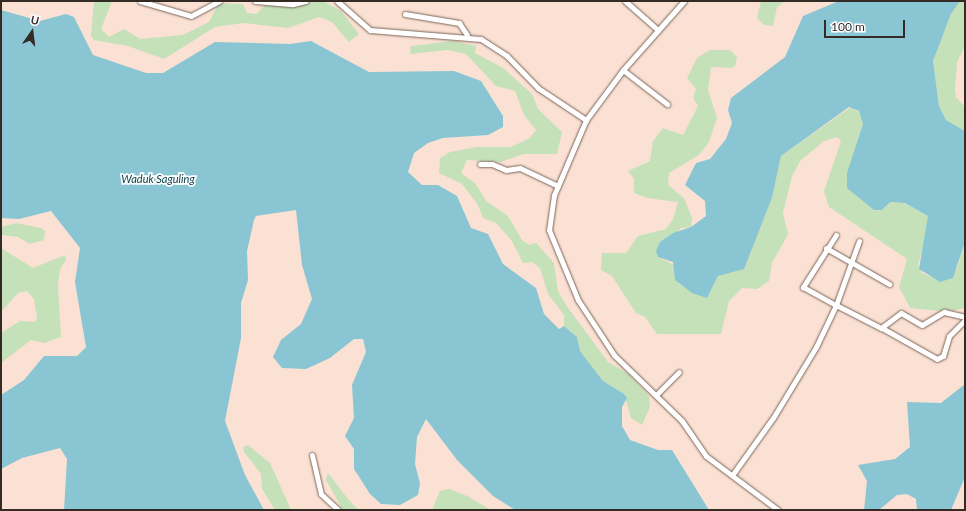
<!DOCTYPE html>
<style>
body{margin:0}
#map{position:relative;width:966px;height:511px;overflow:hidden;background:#fbe1d3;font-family:Lato,sans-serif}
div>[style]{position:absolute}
.green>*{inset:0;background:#c5e1b9}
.water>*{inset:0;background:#8ac5d4}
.roads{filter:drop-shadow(0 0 1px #7b6559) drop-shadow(0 0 1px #7b6559)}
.street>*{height:5px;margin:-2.5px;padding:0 2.5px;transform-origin:2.5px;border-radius:2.5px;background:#fff}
span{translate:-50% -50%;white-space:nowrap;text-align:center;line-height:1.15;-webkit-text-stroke:3.5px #fff;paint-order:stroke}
.water-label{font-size:11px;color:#0b424d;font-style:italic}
.frame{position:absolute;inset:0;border:2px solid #342b25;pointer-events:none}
.north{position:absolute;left:12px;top:12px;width:40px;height:40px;-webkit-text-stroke:3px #fff;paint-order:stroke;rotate:14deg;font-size:11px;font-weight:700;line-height:16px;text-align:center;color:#342b25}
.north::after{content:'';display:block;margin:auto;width:14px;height:18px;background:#342b25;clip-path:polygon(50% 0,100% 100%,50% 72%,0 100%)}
.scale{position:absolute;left:824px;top:20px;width:81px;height:18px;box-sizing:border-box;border:2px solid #342b25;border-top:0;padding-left:5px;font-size:12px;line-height:14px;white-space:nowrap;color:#342b25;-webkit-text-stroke:3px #fff;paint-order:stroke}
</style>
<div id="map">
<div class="green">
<div style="clip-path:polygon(94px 1px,112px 1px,101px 29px,109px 37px,124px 29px,140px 39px,183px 35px,209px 22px,219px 3px,243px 4px,247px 13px,256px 14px,265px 5px,291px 7px,312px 1px,323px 1px,341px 11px,359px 34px,349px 42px,332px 22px,319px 17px,288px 28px,244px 23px,215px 27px,164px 59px,128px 46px,94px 40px,91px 36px)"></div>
<div style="clip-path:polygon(761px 1px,785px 1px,777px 7px,773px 26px,764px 25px,757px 18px)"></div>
<div style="clip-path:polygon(960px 1px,965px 1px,965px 46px,957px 62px,955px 89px,956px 97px,965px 107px,965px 131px,946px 120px,939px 106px,933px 61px,951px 14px)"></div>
<div style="clip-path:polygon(453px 41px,476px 46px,475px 53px,503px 68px,532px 94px,538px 109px,562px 132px,557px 154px,524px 154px,501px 162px,467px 160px,461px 173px,476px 184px,486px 201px,508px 216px,522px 240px,529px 245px,536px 243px,554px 263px,558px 291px,566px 305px,608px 362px,627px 373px,649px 396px,650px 407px,642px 425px,631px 418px,624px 394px,603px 381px,580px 351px,577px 337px,564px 326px,564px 315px,548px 294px,540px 268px,532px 262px,523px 263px,512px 241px,496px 223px,483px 218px,478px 205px,462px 184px,439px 173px,440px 158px,450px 152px,476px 147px,511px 147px,530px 138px,536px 130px,524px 115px,515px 91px,496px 86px,466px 54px,448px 50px,410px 54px,411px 46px)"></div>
<div style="clip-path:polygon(710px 50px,730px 50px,737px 57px,735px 66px,731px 68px,711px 67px,708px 90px,717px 118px,709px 142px,699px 155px,669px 173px,668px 185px,684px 198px,692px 218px,691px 227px,681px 228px,658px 257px,676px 266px,679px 284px,707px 298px,718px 276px,744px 268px,772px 198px,781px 156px,851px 107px,860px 113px,863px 124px,858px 144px,859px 198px,879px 211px,890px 202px,905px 203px,928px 216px,927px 236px,918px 264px,922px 273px,936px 279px,957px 269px,965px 242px,964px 308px,949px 312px,910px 308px,899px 287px,907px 259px,829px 207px,824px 191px,841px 141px,837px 137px,824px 141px,800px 161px,792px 176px,783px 213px,788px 234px,772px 263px,769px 281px,757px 289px,742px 288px,729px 301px,721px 334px,657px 334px,645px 317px,636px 313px,612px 276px,601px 270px,602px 253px,626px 253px,638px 236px,666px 229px,673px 219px,678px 202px,647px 198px,634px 193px,634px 179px,628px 171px,650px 161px,653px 141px,663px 128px,683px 135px,698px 106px,693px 98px,696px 89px,687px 78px,697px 58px)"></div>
<div style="clip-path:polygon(16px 223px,41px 228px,45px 231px,44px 240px,30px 244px,18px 237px,1px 235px,1px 227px)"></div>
<div style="clip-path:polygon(1px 248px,33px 268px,65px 255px,66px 260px,60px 269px,58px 285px,61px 337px,44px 343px,31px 340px,1px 363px,1px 333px,20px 321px,35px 322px,37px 318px,34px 299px,27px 291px,18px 293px,1px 312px)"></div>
<div style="clip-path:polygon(248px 445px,270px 463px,291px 510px,275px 510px,262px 489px,261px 474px,244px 452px,243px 447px)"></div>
<div style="clip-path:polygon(328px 473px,348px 499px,359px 510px,343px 510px,326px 480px)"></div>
<div style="clip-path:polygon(449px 489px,467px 496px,491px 510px,432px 510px,440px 491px)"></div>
</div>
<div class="water">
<div style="clip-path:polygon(839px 1px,960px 1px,951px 14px,933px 61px,939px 106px,946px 120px,965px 131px,965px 242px,953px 278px,940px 282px,919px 269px,928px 216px,905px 203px,890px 202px,882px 210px,874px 210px,847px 188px,847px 173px,863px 124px,859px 111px,849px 107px,781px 156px,772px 198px,744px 269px,718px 276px,707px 298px,692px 293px,675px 280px,673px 262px,658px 257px,656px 251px,660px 242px,673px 233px,691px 227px,706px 216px,705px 201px,685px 185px,696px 163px,710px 159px,726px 139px,732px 123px,728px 110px,731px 98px,785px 57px,803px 16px)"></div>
<div style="clip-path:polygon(1px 10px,40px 21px,66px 14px,74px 17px,93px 55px,146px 73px,163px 73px,215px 42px,290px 44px,311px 41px,369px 72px,454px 71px,481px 81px,503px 116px,503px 127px,488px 135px,443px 138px,428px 143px,414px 153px,408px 172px,422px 185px,438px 185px,457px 196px,471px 228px,488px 234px,503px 264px,536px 288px,544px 314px,559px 329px,564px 326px,577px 337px,580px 351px,603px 381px,624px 394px,627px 398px,622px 407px,622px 426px,630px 440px,658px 450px,672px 450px,709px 510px,515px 510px,493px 496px,457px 460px,426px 419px,417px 437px,415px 464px,420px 483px,418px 495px,400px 505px,381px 504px,370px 494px,354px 469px,354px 449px,345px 436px,354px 418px,352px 385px,366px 352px,363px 339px,354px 339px,330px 358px,306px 369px,282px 368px,273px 357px,281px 340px,301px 324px,312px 299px,302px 265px,296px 210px,256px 216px,254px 220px,247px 251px,248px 280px,241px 303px,241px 338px,225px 421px,245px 475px,264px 510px,64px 510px,67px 459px,60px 448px,22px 458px,1px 469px,1px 395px,24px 380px,44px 356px,77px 356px,86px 347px,75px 282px,80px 248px,51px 211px,19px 219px,1px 218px)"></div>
<div style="clip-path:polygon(965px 384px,965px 477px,951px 510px,917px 510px,916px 499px,907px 494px,897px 495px,879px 510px,864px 510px,867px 481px,858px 465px,895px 459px,910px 447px,907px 402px,941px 403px)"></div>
</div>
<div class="roads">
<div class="street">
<div style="left:140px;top:1px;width:53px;rotate:16.4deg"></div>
<div style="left:191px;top:16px;width:32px;rotate:-28deg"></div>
<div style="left:255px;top:1px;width:38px;rotate:5deg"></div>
<div style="left:293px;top:4px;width:13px;rotate:-13deg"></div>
<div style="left:337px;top:1px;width:44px;rotate:41.3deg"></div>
<div style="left:370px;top:30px;width:111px;rotate:4.6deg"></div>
<div style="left:481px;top:39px;width:31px;rotate:33deg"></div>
<div style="left:507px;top:56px;width:45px;rotate:45.9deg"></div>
<div style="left:538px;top:88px;width:58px;rotate:33.7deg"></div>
<div style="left:625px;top:1px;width:44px;rotate:41.3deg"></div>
<div style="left:684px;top:1px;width:92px;rotate:131.5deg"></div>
<div style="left:623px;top:70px;width:62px;rotate:126.5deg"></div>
<div style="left:586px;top:120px;width:82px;rotate:113.1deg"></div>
<div style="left:554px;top:195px;width:35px;rotate:98deg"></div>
<div style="left:549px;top:230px;width:76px;rotate:67.5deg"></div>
<div style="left:578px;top:300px;width:66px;rotate:56.8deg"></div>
<div style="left:614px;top:355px;width:95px;rotate:44.1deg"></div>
<div style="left:682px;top:421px;width:42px;rotate:55.6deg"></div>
<div style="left:706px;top:456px;width:90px;rotate:36.9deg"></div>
<div style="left:405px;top:14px;width:55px;rotate:9.5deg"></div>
<div style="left:459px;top:23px;width:14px;rotate:56deg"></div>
<div style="left:623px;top:70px;width:56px;rotate:37.7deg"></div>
<div style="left:480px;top:164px;width:12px"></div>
<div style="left:492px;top:164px;width:15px;rotate:23deg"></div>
<div style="left:506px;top:170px;width:14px;rotate:-8deg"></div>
<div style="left:520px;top:168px;width:42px;rotate:25.3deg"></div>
<div style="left:836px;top:235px;width:62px;rotate:122.4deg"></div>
<div style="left:803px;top:287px;width:38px;rotate:29deg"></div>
<div style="left:836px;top:305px;width:68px;rotate:-70.2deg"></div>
<div style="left:826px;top:248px;width:73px;rotate:29.7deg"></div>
<div style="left:882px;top:328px;width:63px;rotate:29.4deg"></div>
<div style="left:937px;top:359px;width:7px;rotate:-27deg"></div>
<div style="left:943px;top:356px;width:21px;rotate:-73deg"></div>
<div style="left:949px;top:336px;width:23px;rotate:-45deg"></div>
<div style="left:657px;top:394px;width:31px;rotate:-45deg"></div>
<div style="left:312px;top:455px;width:40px;rotate:77deg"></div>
<div style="left:321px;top:494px;width:23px;rotate:43deg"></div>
<div style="left:733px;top:474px;width:69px;rotate:-54.5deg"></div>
<div style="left:773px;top:418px;width:83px;rotate:-58.8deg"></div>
<div style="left:816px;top:347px;width:47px;rotate:-64.5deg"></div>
<div style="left:836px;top:305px;width:51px;rotate:27.1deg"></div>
<div style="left:881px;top:328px;width:25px;rotate:-37deg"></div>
<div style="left:901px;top:313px;width:24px;rotate:30deg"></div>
<div style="left:922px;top:325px;width:26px;rotate:-31deg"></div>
<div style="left:944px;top:312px;width:22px;rotate:13deg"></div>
</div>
</div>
<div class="water-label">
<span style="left:158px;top:179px">Waduk Saguling</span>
</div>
<div class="frame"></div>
<div class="north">U</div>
<div class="scale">100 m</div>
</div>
